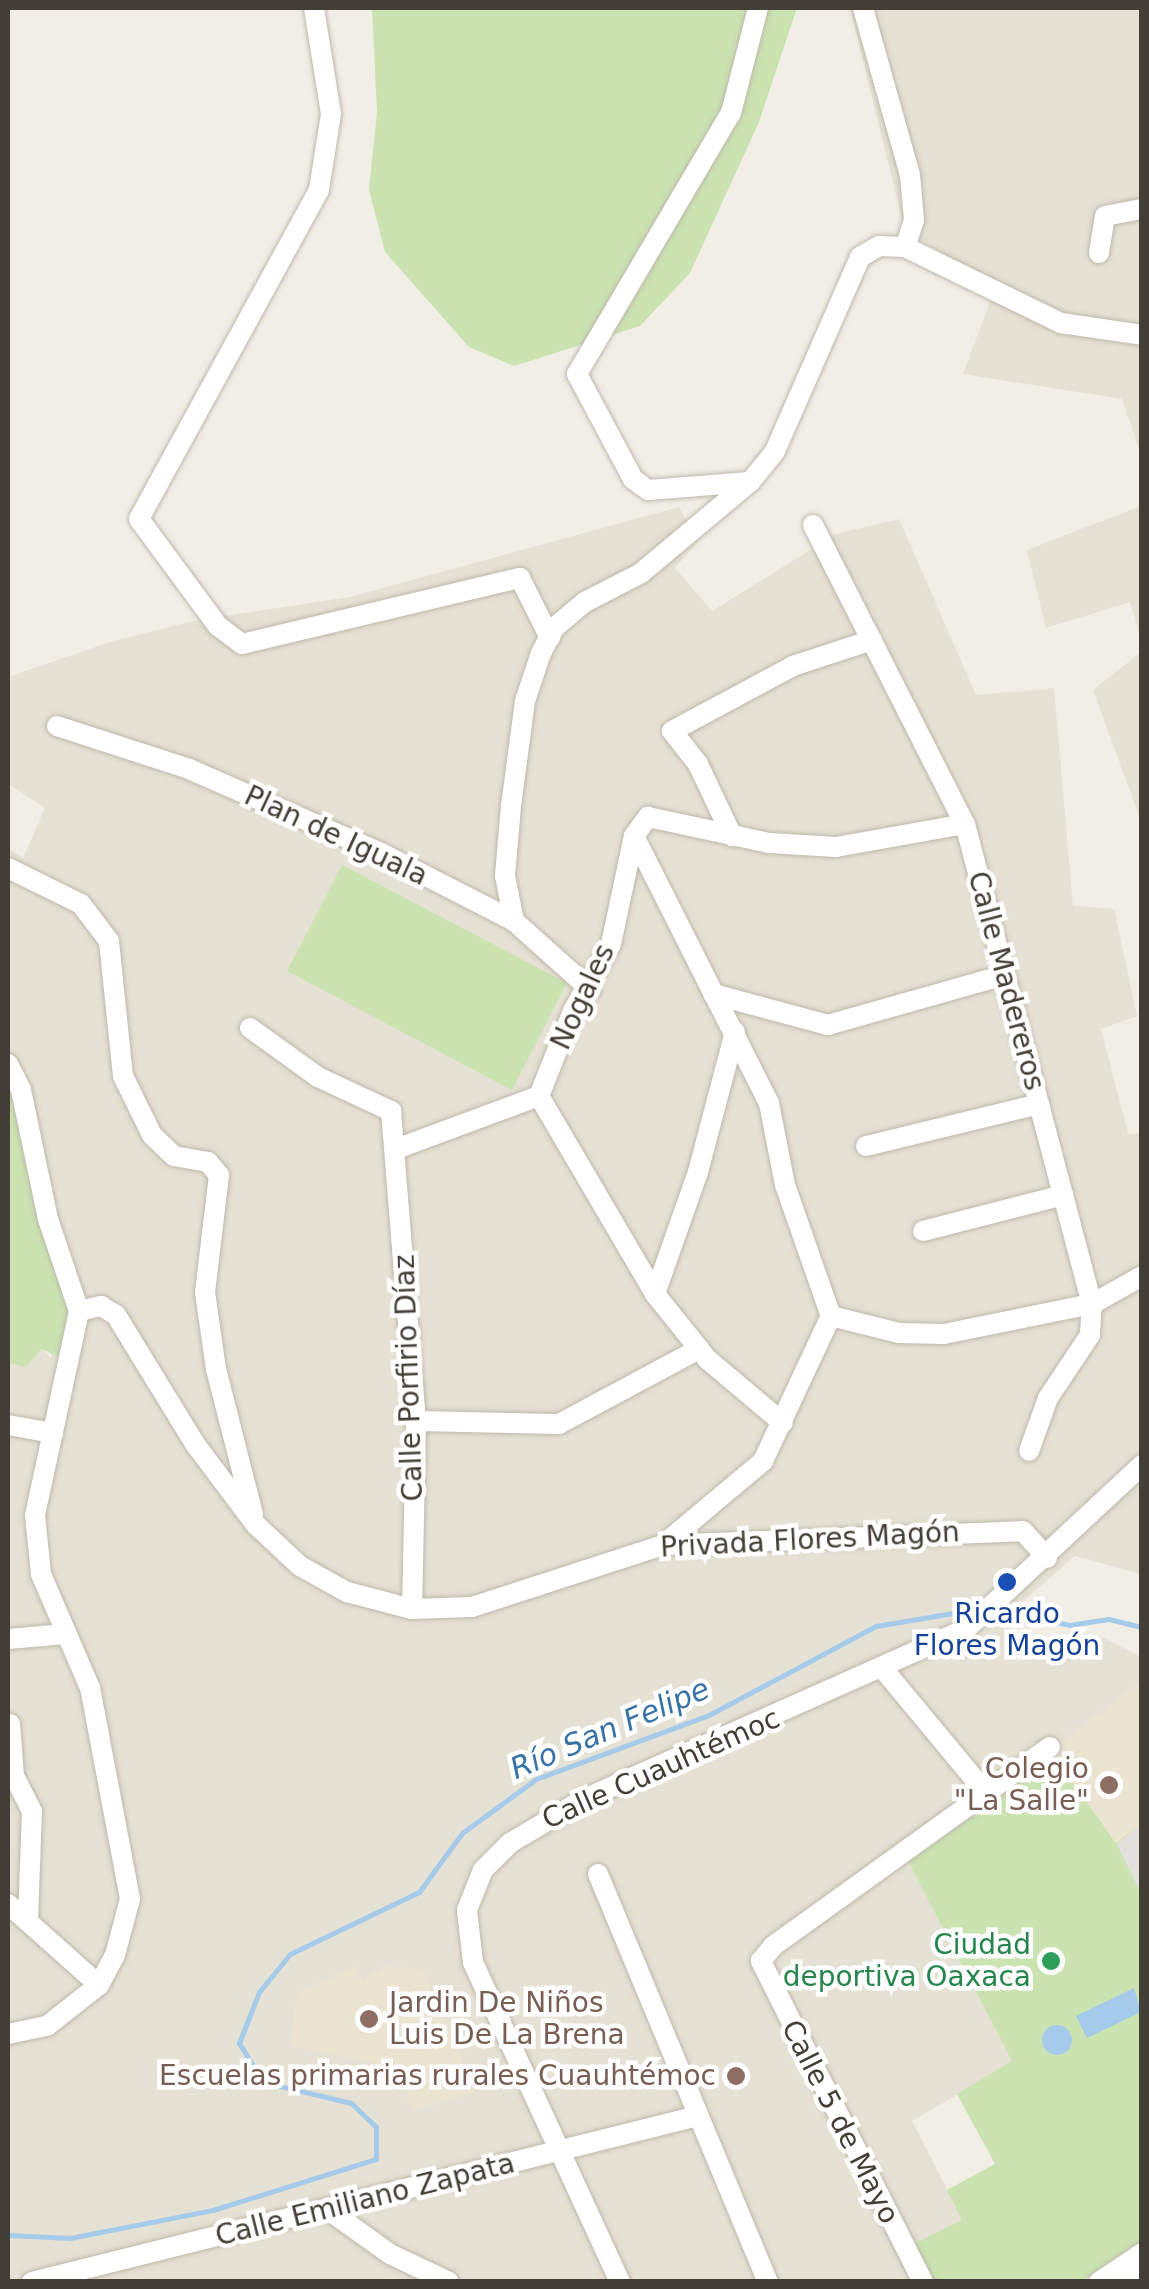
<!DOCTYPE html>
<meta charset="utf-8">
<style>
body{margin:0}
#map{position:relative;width:1149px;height:2289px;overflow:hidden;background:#f1eee6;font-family:"DejaVu Sans",sans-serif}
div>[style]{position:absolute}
.residential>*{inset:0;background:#e5e1d4}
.education>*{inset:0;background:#eae4d1}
.green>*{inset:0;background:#cae3b1}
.parking>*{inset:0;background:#e3e1de}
.water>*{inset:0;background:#a6cbea}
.round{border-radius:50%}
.stream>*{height:5px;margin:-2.5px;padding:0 2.5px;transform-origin:2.5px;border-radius:2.5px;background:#a6cbea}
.roads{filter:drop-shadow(0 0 2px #bfb9ac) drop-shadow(0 0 2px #bfb9ac)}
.minor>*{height:20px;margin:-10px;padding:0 10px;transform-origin:10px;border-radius:10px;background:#fff}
.dots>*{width:28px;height:28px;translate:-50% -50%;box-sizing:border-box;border:5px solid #fff;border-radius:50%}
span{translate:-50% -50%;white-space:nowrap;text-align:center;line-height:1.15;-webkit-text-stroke:9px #fff;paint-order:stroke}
.street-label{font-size:28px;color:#443f36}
.transit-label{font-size:28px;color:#164399}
.education-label{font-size:28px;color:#785e54}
.right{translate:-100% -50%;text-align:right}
.left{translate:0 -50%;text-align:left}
.leisure-label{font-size:28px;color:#27864d}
.water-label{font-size:30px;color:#3872a7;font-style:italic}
.frame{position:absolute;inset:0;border:10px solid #443f36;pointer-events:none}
</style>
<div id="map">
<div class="residential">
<div style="clip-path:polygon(850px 8px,1141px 8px,1141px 455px,1122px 399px,963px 374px,996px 285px,905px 231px)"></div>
<div style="clip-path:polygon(1141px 506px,1141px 639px,1130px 602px,1046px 628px,1027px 550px)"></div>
<div style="clip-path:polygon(679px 507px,698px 541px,675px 568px,712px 611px,836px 534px,899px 519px,976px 695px,1054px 688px,1073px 906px,1114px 909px,1137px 1016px,1101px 1029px,1128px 1134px,1141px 1133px,1141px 1574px,1075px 1556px,1004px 1618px,1032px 1657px,1073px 1631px,1104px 1638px,1141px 1657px,1141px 1682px,1051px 1751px,1055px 1758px,908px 1861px,1013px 2062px,912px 2121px,963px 2220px,932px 2281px,8px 2281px,8px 1363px,26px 1367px,42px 1349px,51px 1358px,55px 1222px,47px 1156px,8px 1087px,8px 848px,23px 858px,45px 808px,8px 784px,8px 677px,110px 642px,197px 620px,350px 597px)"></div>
<div style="clip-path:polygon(1141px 652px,1141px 821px,1093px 690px)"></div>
</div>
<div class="education">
<div style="clip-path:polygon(1141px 1682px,1141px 1825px,1117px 1844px,1050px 1752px)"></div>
<div style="clip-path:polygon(356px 1966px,363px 1981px,385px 1966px,423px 1969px,475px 2091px,414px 2111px,391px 2067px,290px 2045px,297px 1993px)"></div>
</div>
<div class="green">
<div style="clip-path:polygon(372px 8px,797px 8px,759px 122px,690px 273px,640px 326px,514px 366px,469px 347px,385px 252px,369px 190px,377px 112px)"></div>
<div style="clip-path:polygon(342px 865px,567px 983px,512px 1090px,287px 971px)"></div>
<div style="clip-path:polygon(8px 1087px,47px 1156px,70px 1327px,62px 1359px,42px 1349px,26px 1367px,8px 1363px)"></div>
<div style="clip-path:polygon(1055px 1758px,1116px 1843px,1141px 1825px,1141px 2242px,1082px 2281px,932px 2281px,913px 2244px,962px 2220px,947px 2190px,995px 2164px,957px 2094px,1012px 2061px,908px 1861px)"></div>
</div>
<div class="parking">
<div style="clip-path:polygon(1141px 1825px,1141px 1894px,1117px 1844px)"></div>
</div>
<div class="water">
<div style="clip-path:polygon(1134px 1988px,1141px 2012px,1087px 2038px,1076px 2016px)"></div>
<div class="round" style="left:1042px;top:2025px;width:30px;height:30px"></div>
</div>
<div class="stream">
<div style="left:998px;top:1610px;width:73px;rotate:11.9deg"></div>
<div style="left:1069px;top:1625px;width:40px;rotate:-8.5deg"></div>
<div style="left:1109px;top:1619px;width:34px;rotate:14deg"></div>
<div style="left:8px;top:2235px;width:62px;rotate:2.8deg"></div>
<div style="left:70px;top:2238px;width:146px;rotate:-11.1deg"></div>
<div style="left:213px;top:2210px;width:171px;rotate:-17.4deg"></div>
<div style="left:376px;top:2159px;width:32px;rotate:-90deg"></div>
<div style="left:376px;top:2127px;width:35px;rotate:-136deg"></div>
<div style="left:351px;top:2103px;width:90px;rotate:-166.6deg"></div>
<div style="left:263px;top:2082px;width:46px;rotate:-121.6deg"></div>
<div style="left:239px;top:2043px;width:55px;rotate:-68.6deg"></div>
<div style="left:259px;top:1992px;width:49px;rotate:-50.8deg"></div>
<div style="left:290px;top:1954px;width:143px;rotate:-25.7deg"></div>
<div style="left:419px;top:1892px;width:73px;rotate:-53.9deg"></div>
<div style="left:462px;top:1833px;width:92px;rotate:-36.1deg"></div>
<div style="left:536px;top:1779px;width:184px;rotate:-20.3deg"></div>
<div style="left:709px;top:1715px;width:189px;rotate:-28.1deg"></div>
<div style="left:876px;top:1626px;width:102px;rotate:-9.6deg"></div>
</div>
<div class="roads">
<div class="minor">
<div style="left:314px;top:8px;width:107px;rotate:80.9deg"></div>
<div style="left:331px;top:114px;width:77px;rotate:99deg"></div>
<div style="left:319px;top:190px;width:375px;rotate:118.7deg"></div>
<div style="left:139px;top:519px;width:133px;rotate:53.6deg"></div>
<div style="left:218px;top:626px;width:30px;rotate:37deg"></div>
<div style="left:242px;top:644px;width:286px;rotate:-13.4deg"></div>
<div style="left:520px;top:578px;width:67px;rotate:63.4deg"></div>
<div style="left:863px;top:8px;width:173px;rotate:74.3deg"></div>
<div style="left:910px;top:175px;width:45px;rotate:84.9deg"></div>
<div style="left:914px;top:220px;width:28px;rotate:108deg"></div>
<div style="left:1099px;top:253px;width:37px;rotate:-81deg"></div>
<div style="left:1105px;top:216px;width:38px;rotate:-11deg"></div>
<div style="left:749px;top:482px;width:101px;rotate:175.5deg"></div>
<div style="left:648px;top:490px;width:19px;rotate:-144deg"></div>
<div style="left:633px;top:479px;width:119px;rotate:-118.1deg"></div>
<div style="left:577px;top:374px;width:303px;rotate:-59.5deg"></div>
<div style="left:731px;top:113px;width:108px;rotate:-75.6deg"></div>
<div style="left:813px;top:525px;width:335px;rotate:63.1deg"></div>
<div style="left:965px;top:824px;width:497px;rotate:75.2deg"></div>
<div style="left:1092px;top:1304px;width:31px;rotate:94deg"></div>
<div style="left:1090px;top:1335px;width:76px;rotate:123.7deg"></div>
<div style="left:1048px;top:1398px;width:56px;rotate:109.7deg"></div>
<div style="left:57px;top:726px;width:139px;rotate:18deg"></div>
<div style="left:189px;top:769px;width:210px;rotate:23.6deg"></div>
<div style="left:381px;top:853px;width:149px;rotate:27.1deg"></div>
<div style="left:514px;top:921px;width:103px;rotate:41.9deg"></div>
<div style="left:634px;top:836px;width:299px;rotate:63.2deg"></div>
<div style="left:769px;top:1103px;width:84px;rotate:79deg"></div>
<div style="left:785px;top:1185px;width:139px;rotate:70.7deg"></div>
<div style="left:732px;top:836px;width:80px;rotate:-115.3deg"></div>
<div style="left:698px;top:764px;width:42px;rotate:-128.2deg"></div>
<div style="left:672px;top:731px;width:137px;rotate:-28.2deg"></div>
<div style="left:793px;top:666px;width:83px;rotate:-18.2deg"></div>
<div style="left:8px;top:868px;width:81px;rotate:26.3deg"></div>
<div style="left:81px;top:904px;width:46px;rotate:52.9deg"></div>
<div style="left:109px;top:941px;width:136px;rotate:84.1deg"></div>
<div style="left:123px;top:1076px;width:66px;rotate:63.8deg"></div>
<div style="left:152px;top:1135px;width:30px;rotate:44deg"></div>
<div style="left:174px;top:1156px;width:35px;rotate:10deg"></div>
<div style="left:208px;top:1162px;width:17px;rotate:50deg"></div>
<div style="left:219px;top:1175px;width:118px;rotate:96.8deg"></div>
<div style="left:205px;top:1292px;width:78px;rotate:81.9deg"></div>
<div style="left:216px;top:1369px;width:150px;rotate:75.7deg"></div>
<div style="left:514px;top:921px;width:46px;rotate:-101.3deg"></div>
<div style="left:505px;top:876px;width:70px;rotate:-85.1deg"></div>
<div style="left:511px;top:806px;width:106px;rotate:-82.4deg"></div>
<div style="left:525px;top:701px;width:51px;rotate:-71.6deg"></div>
<div style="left:541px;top:653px;width:30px;rotate:-62deg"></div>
<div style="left:555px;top:627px;width:39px;rotate:-40deg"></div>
<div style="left:585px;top:602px;width:63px;rotate:-27.4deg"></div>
<div style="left:641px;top:573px;width:143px;rotate:-39.9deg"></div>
<div style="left:751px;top:481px;width:38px;rotate:-51deg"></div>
<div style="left:775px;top:451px;width:212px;rotate:-66.3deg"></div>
<div style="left:860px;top:257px;width:22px;rotate:-30deg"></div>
<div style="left:879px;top:246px;width:26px;rotate:2deg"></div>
<div style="left:905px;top:247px;width:174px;rotate:26deg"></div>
<div style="left:1061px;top:323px;width:82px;rotate:8.4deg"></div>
<div style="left:713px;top:994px;width:119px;rotate:15.1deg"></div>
<div style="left:828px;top:1025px;width:184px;rotate:-15.8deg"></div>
<div style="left:250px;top:1028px;width:84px;rotate:35.8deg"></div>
<div style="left:318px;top:1077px;width:81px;rotate:25deg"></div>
<div style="left:391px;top:1111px;width:311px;rotate:85.4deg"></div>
<div style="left:416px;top:1421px;width:188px;rotate:91.2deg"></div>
<div style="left:8px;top:1064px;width:29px;rotate:63deg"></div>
<div style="left:21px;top:1090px;width:132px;rotate:78.2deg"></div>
<div style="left:48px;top:1219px;width:97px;rotate:71.4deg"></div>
<div style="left:539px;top:1096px;width:92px;rotate:-68.2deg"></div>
<div style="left:573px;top:1011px;width:77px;rotate:-60.4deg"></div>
<div style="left:611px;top:944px;width:110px;rotate:-78deg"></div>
<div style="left:634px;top:836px;width:24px;rotate:-54deg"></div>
<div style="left:648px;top:817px;width:124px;rotate:12.1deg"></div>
<div style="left:769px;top:843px;width:67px;rotate:3.4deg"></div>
<div style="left:836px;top:847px;width:131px;rotate:-10.1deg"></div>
<div style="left:539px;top:1096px;width:229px;rotate:59.6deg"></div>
<div style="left:655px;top:1294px;width:83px;rotate:51.3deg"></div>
<div style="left:707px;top:1359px;width:99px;rotate:40.1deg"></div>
<div style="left:866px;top:1146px;width:178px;rotate:-13.6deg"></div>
<div style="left:399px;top:1148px;width:149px;rotate:-20.4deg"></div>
<div style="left:923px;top:1231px;width:145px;rotate:-14.4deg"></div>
<div style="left:655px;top:1294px;width:129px;rotate:-70.6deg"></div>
<div style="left:698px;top:1172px;width:145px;rotate:-75.2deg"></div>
<div style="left:831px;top:1316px;width:70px;rotate:14deg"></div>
<div style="left:899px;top:1333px;width:45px;rotate:1.3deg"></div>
<div style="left:944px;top:1334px;width:151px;rotate:-11.5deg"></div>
<div style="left:1092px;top:1304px;width:57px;rotate:-29.2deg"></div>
<div style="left:416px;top:1421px;width:143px;rotate:1.2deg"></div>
<div style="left:559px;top:1424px;width:159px;rotate:-28.2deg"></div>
<div style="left:8px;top:1425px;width:46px;rotate:10.1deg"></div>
<div style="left:663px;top:1545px;width:131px;rotate:-40deg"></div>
<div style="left:763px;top:1461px;width:160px;rotate:-64.9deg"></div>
<div style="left:8px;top:1639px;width:57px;rotate:-5deg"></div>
<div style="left:884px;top:1670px;width:160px;rotate:50.3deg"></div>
<div style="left:10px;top:1724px;width:52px;rotate:85.6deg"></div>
<div style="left:14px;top:1776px;width:39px;rotate:63deg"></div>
<div style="left:32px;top:1811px;width:111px;rotate:92.1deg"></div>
<div style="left:598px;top:1874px;width:442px;rotate:67.4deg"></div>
<div style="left:8px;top:1904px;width:122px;rotate:41.7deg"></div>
<div style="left:8px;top:2034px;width:40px;rotate:-12deg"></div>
<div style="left:47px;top:2026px;width:66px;rotate:-38.3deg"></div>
<div style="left:99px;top:1985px;width:34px;rotate:-62deg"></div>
<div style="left:115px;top:1955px;width:58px;rotate:-75deg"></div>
<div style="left:130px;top:1899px;width:215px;rotate:-100.7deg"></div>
<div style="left:90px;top:1688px;width:124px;rotate:-113.3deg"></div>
<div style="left:41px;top:1574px;width:59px;rotate:-95.8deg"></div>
<div style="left:35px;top:1515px;width:209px;rotate:-77.8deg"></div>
<div style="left:79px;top:1311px;width:23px;rotate:-13deg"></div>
<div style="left:101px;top:1306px;width:17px;rotate:31deg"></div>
<div style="left:116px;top:1315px;width:151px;rotate:58.5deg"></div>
<div style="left:195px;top:1444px;width:101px;rotate:53deg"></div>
<div style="left:256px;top:1525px;width:60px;rotate:43deg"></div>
<div style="left:300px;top:1566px;width:54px;rotate:29deg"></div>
<div style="left:347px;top:1592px;width:67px;rotate:14.7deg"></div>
<div style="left:412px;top:1609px;width:60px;rotate:-1.9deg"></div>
<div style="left:472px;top:1607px;width:201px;rotate:-18deg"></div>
<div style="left:663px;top:1545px;width:360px;rotate:-2.2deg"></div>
<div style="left:1023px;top:1531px;width:36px;rotate:48deg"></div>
<div style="left:330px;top:2211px;width:74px;rotate:35.6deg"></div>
<div style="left:390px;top:2254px;width:65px;rotate:25.4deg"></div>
<div style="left:32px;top:2282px;width:686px;rotate:-14deg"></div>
<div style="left:620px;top:2282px;width:352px;rotate:-114.7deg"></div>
<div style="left:473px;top:1962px;width:52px;rotate:-96.6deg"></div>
<div style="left:467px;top:1910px;width:43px;rotate:-68.2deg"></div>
<div style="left:483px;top:1870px;width:38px;rotate:-45deg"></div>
<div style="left:510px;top:1843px;width:86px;rotate:-30.7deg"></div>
<div style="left:584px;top:1799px;width:418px;rotate:-24deg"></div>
<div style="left:966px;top:1629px;width:241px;rotate:-43deg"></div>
<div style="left:923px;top:2282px;width:360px;rotate:-116.8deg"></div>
<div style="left:761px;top:1961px;width:19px;rotate:-51deg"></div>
<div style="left:773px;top:1946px;width:341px;rotate:-35.7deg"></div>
<div style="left:1099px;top:2282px;width:52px;rotate:-34deg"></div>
<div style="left:1129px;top:2282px;width:15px;rotate:-32deg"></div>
</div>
</div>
<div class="dots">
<div style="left:1007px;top:1582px;background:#1a4fb4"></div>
<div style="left:1109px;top:1785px;background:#8d6e63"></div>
<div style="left:1051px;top:1961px;background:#2e9e5b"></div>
<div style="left:369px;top:2019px;background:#8d6e63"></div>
<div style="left:736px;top:2076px;background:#8d6e63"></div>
</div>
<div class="street-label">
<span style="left:336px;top:836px;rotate:25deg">Plan de Iguala</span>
<span style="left:1006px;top:981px;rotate:75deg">Calle Madereros</span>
<span style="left:583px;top:997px;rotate:-65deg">Nogales</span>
<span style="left:409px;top:1378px;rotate:-92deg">Calle Porfirio Díaz</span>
<span style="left:810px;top:1540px;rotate:-3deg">Privada Flores Magón</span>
<span style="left:661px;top:1769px;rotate:-24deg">Calle Cuauhtémoc</span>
<span style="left:840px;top:2122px;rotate:63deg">Calle 5 de Mayo</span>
<span style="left:365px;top:2200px;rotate:-14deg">Calle Emiliano Zapata</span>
</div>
<div class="transit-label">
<span style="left:1007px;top:1630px">Ricardo<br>Flores Magón</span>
</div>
<div class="education-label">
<span class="right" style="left:1089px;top:1785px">Colegio<br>"La Salle"</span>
<span class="left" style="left:389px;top:2019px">Jardin De Niños<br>Luis De La Brena</span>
<span class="right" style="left:716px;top:2076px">Escuelas primarias rurales Cuauhtémoc</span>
</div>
<div class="leisure-label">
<span class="right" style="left:1031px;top:1961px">Ciudad<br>deportiva Oaxaca</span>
</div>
<div class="water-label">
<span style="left:610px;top:1729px;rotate:-23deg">Río San Felipe</span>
</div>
<div class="frame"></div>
</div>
